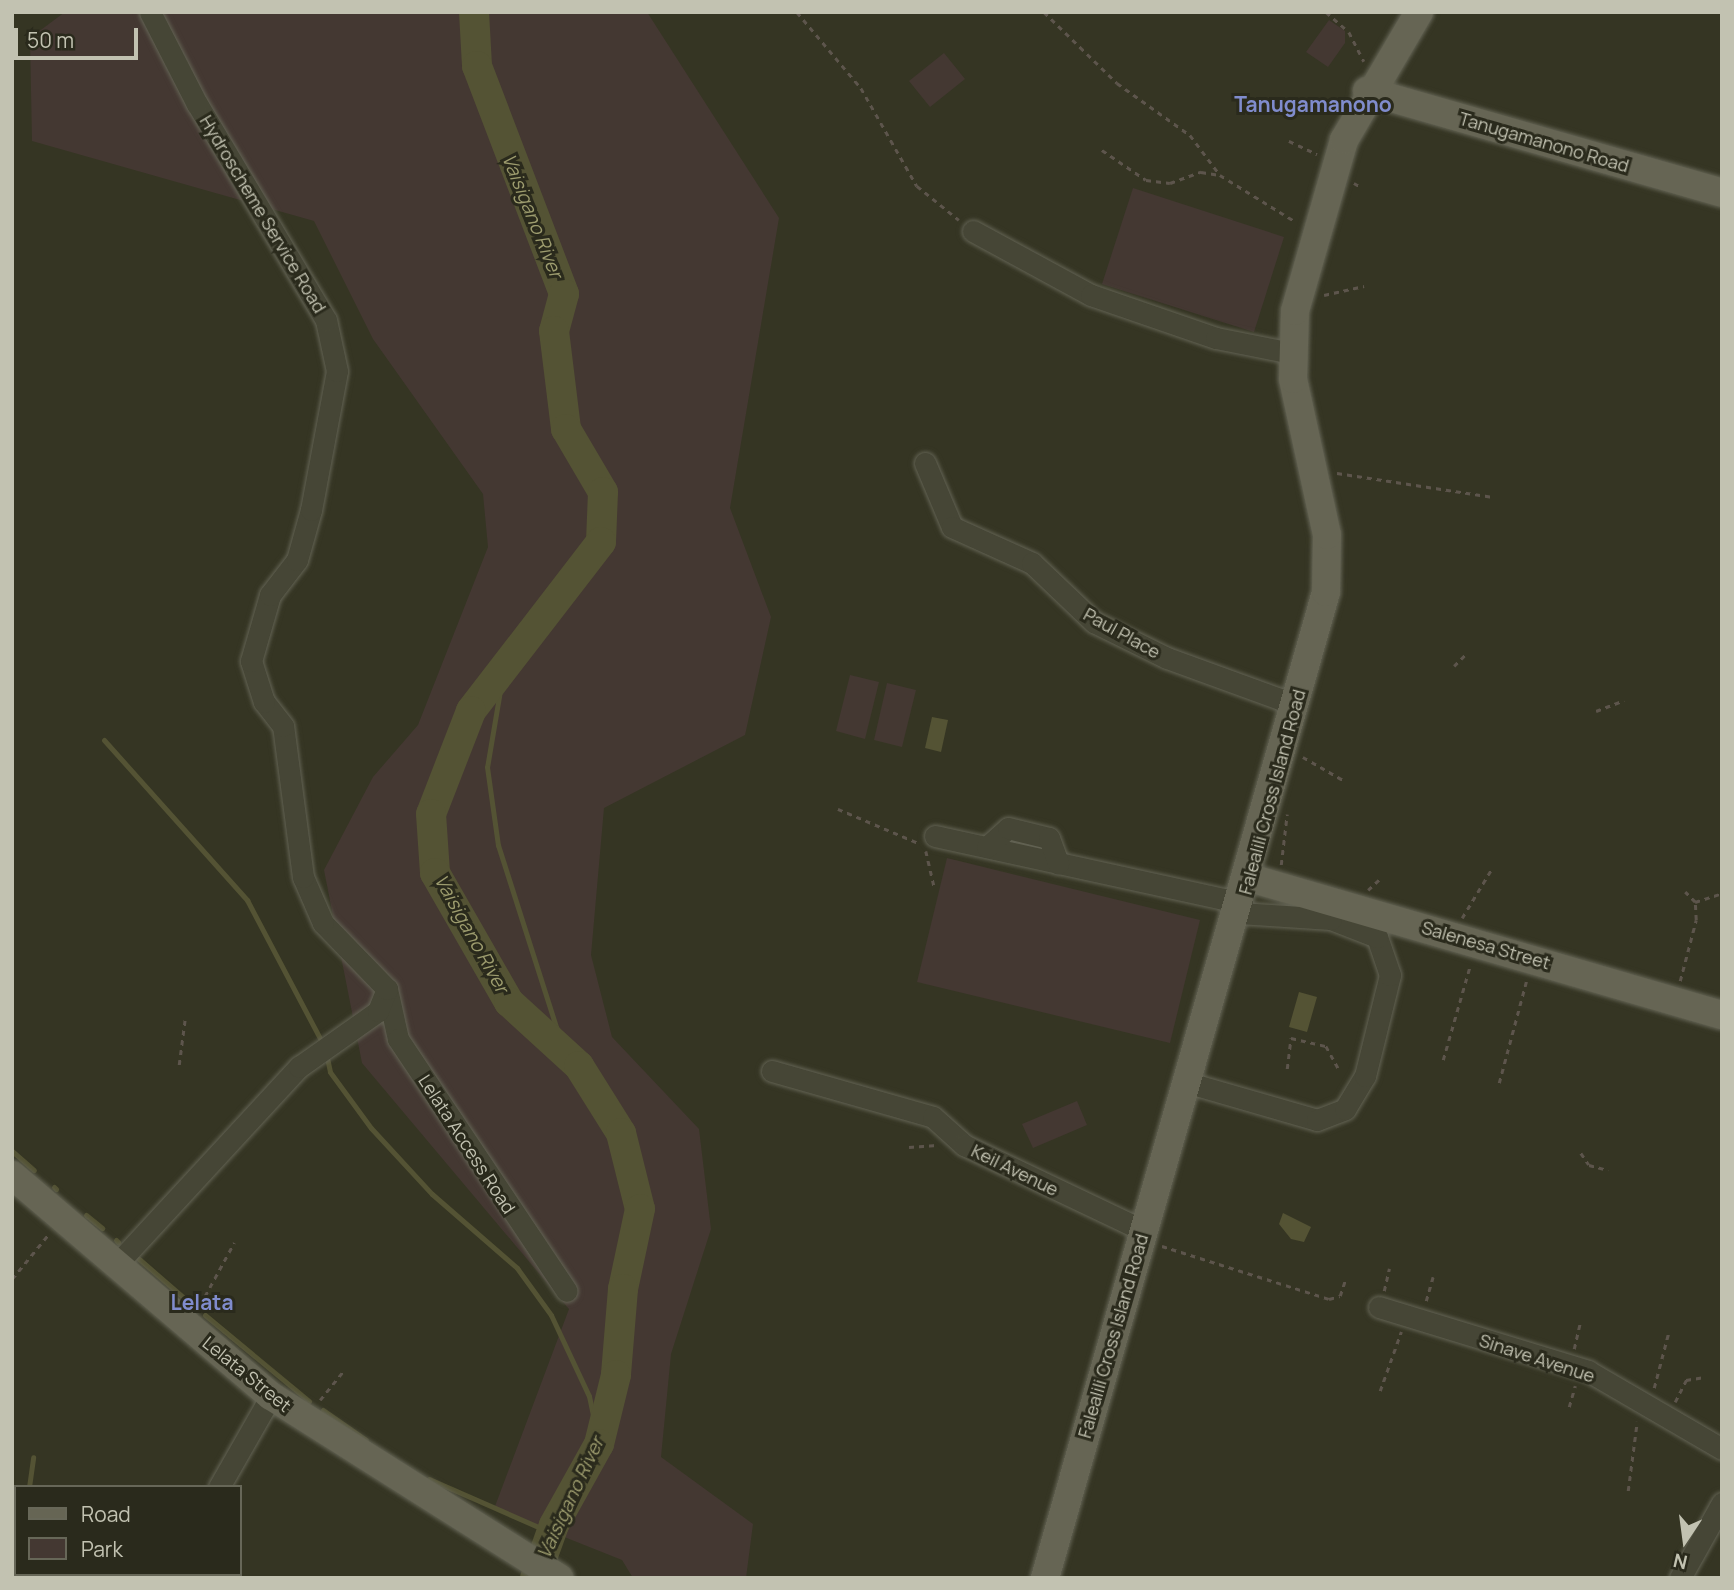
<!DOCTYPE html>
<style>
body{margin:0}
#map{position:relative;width:1734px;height:1590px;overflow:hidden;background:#353523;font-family:Manrope,sans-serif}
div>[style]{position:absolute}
.green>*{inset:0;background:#443832}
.water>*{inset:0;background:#545334}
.stream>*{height:5px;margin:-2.5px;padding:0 2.5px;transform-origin:2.5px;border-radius:2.5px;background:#545334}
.river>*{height:30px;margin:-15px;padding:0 15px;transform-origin:15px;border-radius:15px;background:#545334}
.path>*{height:2.5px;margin-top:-1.25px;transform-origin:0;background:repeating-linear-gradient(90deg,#5d554c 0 5px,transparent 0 10px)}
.roads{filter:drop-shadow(0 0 2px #636354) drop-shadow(0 0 2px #636354)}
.minor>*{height:21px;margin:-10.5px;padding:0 10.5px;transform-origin:10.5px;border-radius:10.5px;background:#464636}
.major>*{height:28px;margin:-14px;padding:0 14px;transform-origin:14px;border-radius:14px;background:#666554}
span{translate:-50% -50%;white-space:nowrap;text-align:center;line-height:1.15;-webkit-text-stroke:6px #2a2a1c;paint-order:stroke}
.street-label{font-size:18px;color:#c2c2b1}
.water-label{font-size:19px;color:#9d9c6e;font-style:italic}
.quarter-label{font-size:21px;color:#808ccd;font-weight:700}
.frame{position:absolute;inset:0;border:14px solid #c2c2b1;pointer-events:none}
.legend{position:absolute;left:14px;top:1485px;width:228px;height:91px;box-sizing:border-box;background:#2a2a1c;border:2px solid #676758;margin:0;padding:9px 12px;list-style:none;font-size:21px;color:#c2c2b1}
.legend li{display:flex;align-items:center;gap:14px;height:35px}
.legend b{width:35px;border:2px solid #676758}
.north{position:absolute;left:1650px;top:1506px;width:70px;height:70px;-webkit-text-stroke:5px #2a2a1c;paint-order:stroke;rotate:193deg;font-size:19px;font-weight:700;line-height:28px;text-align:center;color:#c2c2b1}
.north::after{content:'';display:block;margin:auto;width:24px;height:32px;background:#c2c2b1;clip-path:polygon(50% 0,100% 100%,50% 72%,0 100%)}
.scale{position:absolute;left:14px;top:28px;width:124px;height:32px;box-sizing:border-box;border:4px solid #c2c2b1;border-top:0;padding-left:9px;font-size:21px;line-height:24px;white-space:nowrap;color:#c2c2b1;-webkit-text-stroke:5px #2a2a1c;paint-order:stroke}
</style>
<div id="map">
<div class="green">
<div style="clip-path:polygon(65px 12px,647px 12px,779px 218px,730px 508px,771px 617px,745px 735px,604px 808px,591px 955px,612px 1037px,699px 1129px,711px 1229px,671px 1354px,661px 1457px,753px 1524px,746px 1578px,633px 1578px,622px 1560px,494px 1509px,569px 1309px,362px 1063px,324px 870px,373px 777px,418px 725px,488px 547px,483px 494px,373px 339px,314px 221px,32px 141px,30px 38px)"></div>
<div style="clip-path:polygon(1329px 20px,1345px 31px,1345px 43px,1328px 67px,1306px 52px)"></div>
<div style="clip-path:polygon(944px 53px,965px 79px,930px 107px,909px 81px)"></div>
<div style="clip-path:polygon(1133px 188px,1284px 237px,1254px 332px,1102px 284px)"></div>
<div style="clip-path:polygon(850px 675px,879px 682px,865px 739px,836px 731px)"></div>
<div style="clip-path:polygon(887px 683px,916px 690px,902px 747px,874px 740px)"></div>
<div style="clip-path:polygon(947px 858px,1200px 920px,1170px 1043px,917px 982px)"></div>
<div style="clip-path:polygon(1077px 1101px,1087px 1125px,1033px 1148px,1022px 1124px)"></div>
</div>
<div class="water">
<div style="clip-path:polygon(932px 717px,948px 720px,941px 752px,925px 748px)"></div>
<div style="clip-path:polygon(1299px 992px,1317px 997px,1307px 1032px,1289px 1027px)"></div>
<div style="clip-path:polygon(1283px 1213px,1311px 1227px,1304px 1242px,1291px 1239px,1279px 1224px)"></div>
</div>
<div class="stream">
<div style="left:504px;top:667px;width:101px;rotate:99.6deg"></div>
<div style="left:487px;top:767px;width:79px;rotate:82deg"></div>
<div style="left:498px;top:845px;width:191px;rotate:72.3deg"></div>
<div style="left:556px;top:1027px;width:45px;rotate:59.5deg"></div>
<div style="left:104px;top:740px;width:215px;rotate:48.2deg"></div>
<div style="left:247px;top:900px;width:163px;rotate:62.2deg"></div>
<div style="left:326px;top:1053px;width:19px;rotate:78deg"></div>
<div style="left:330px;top:1072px;width:69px;rotate:53.8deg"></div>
<div style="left:371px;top:1128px;width:90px;rotate:47.3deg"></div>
<div style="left:432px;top:1194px;width:113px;rotate:41deg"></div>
<div style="left:517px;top:1268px;width:58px;rotate:54.1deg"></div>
<div style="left:551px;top:1315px;width:89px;rotate:64.9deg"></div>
<div style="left:589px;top:1396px;width:49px;rotate:78.2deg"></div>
<div style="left:12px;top:1151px;width:29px;rotate:41deg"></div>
<div style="left:54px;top:1187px;width:3px;rotate:45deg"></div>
<div style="left:86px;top:1215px;width:21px;rotate:39deg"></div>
<div style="left:116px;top:1240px;width:3px;rotate:45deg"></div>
<div style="left:139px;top:1259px;width:69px;rotate:40.9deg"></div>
<div style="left:205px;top:1315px;width:135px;rotate:39.6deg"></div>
<div style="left:323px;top:1410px;width:52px;rotate:34.9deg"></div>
<div style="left:429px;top:1479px;width:134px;rotate:23.7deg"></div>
<div style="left:29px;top:1487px;width:30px;rotate:-82deg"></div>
<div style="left:34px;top:1574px;width:4px;rotate:90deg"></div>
</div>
<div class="river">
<div style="left:474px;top:12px;width:54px;rotate:86.8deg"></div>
<div style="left:477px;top:66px;width:244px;rotate:69.1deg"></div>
<div style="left:564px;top:294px;width:38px;rotate:105deg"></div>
<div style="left:554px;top:331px;width:99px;rotate:83deg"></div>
<div style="left:566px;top:429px;width:73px;rotate:59.6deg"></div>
<div style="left:603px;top:492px;width:50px;rotate:92.3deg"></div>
<div style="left:601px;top:542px;width:213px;rotate:127.6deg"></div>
<div style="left:471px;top:711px;width:110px;rotate:111.2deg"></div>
<div style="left:431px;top:814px;width:59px;rotate:86.1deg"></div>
<div style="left:435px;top:873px;width:149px;rotate:60.2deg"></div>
<div style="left:509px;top:1002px;width:95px;rotate:42.4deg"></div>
<div style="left:579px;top:1066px;width:79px;rotate:57.9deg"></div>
<div style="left:621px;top:1133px;width:78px;rotate:76deg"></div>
<div style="left:640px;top:1209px;width:82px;rotate:102deg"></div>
<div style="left:623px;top:1289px;width:86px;rotate:94.7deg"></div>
<div style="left:616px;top:1375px;width:71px;rotate:103.8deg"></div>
<div style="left:599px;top:1444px;width:93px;rotate:119.1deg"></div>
<div style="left:554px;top:1525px;width:56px;rotate:109.7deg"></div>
</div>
<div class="path">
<div style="left:797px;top:12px;width:99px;rotate:49.9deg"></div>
<div style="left:861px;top:88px;width:113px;rotate:60.3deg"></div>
<div style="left:917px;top:186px;width:54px;rotate:39deg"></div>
<div style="left:1044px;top:12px;width:102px;rotate:44.2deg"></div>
<div style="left:1117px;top:83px;width:90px;rotate:35.5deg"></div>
<div style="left:1190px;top:135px;width:50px;rotate:53.1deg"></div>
<div style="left:1220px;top:175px;width:89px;rotate:31.7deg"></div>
<div style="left:1326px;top:12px;width:30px;rotate:41deg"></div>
<div style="left:1349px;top:32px;width:33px;rotate:63deg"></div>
<div style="left:1289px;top:141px;width:31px;rotate:25deg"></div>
<div style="left:1102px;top:150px;width:53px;rotate:34.3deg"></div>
<div style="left:1146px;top:180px;width:24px;rotate:7deg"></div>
<div style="left:1170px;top:183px;width:33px;rotate:-20deg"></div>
<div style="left:1201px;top:172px;width:19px;rotate:9deg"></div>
<div style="left:1354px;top:183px;width:8px;rotate:30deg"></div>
<div style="left:1324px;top:295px;width:41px;rotate:-12.7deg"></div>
<div style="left:1337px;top:473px;width:158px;rotate:8.7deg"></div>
<div style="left:1454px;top:666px;width:20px;rotate:-45deg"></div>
<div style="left:1596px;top:711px;width:30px;rotate:-21deg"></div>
<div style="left:1303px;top:757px;width:46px;rotate:29.9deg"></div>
<div style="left:838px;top:809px;width:87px;rotate:23deg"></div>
<div style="left:926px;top:851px;width:36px;rotate:77deg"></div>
<div style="left:1281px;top:865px;width:51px;rotate:-83.3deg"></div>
<div style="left:1368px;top:890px;width:18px;rotate:-43deg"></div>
<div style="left:1695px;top:902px;width:28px;rotate:-18deg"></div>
<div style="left:1462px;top:918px;width:56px;rotate:-58.9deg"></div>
<div style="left:1680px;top:981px;width:63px;rotate:-75.3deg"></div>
<div style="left:1696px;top:920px;width:18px;rotate:-93deg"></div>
<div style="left:1695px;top:902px;width:14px;rotate:-135deg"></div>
<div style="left:1443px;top:1060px;width:98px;rotate:-74deg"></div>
<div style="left:179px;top:1065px;width:46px;rotate:-82.6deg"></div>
<div style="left:1287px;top:1069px;width:31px;rotate:-83deg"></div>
<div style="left:1291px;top:1038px;width:36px;rotate:13deg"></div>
<div style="left:1326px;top:1046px;width:25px;rotate:61deg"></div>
<div style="left:1499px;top:1083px;width:105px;rotate:-75deg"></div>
<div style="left:909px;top:1147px;width:28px;rotate:-4deg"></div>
<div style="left:1581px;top:1153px;width:14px;rotate:56deg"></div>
<div style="left:1589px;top:1165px;width:20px;rotate:15deg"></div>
<div style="left:1162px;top:1246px;width:175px;rotate:17.6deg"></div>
<div style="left:1329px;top:1299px;width:11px;rotate:-15deg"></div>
<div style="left:1340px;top:1296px;width:16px;rotate:-72deg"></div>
<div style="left:12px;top:1279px;width:57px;rotate:-50.7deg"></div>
<div style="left:1384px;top:1291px;width:23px;rotate:-77deg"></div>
<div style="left:1426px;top:1301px;width:25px;rotate:-74deg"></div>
<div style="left:200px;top:1305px;width:71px;rotate:-61.3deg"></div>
<div style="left:1574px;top:1349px;width:27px;rotate:-77deg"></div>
<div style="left:1654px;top:1388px;width:59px;rotate:-75.3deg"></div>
<div style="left:1380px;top:1391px;width:63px;rotate:-70.4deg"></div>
<div style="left:320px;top:1400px;width:36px;rotate:-51deg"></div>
<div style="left:1675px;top:1402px;width:25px;rotate:-63deg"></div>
<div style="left:1686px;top:1380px;width:19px;rotate:-9deg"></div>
<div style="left:1569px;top:1407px;width:22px;rotate:-74deg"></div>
<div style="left:1628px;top:1491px;width:70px;rotate:-82.6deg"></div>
</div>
<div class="roads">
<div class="minor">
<div style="left:973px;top:231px;width:134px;rotate:28.5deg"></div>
<div style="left:1091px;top:295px;width:132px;rotate:19deg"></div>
<div style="left:1216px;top:338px;width:77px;rotate:11.2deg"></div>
<div style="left:925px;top:463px;width:69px;rotate:67.1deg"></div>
<div style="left:952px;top:527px;width:88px;rotate:24.2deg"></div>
<div style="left:1032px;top:563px;width:86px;rotate:43.6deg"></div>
<div style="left:1094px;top:622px;width:81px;rotate:26.3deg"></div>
<div style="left:1167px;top:658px;width:137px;rotate:20deg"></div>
<div style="left:935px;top:836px;width:314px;rotate:12.3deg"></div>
<div style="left:987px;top:847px;width:28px;rotate:-42deg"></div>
<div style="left:1008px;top:828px;width:42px;rotate:13.7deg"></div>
<div style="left:1049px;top:838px;width:27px;rotate:70deg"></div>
<div style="left:387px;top:989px;width:51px;rotate:77.6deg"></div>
<div style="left:398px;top:1039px;width:303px;rotate:56.2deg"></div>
<div style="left:772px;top:1071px;width:167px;rotate:15.9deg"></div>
<div style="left:933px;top:1117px;width:42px;rotate:42.1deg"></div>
<div style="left:964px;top:1145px;width:197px;rotate:25.5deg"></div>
<div style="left:1189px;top:1083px;width:133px;rotate:16.1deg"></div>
<div style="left:1317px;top:1120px;width:30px;rotate:-21deg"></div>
<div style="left:1345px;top:1109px;width:39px;rotate:-59deg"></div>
<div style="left:1365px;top:1076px;width:104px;rotate:-76.1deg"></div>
<div style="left:1390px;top:975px;width:40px;rotate:-108.9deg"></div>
<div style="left:1377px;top:937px;width:49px;rotate:-158.6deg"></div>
<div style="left:1331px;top:919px;width:92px;rotate:-176.3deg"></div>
<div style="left:116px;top:1265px;width:270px;rotate:-47.3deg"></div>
<div style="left:299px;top:1067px;width:97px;rotate:-35.3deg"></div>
<div style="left:378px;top:1011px;width:24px;rotate:-68deg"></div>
<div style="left:387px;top:989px;width:92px;rotate:-134.1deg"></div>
<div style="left:323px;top:923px;width:50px;rotate:-113.5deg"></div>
<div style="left:303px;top:877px;width:152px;rotate:-97.5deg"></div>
<div style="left:283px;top:726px;width:31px;rotate:-128deg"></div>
<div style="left:264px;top:702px;width:43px;rotate:-107.6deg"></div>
<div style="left:251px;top:661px;width:69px;rotate:-73.9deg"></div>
<div style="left:270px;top:595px;width:44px;rotate:-52.4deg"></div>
<div style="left:297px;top:560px;width:52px;rotate:-74.4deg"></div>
<div style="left:311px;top:510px;width:141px;rotate:-79.4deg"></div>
<div style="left:337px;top:371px;width:52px;rotate:-102.2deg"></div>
<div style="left:326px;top:320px;width:252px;rotate:-120.8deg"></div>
<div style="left:197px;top:104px;width:103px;rotate:-117.1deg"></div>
<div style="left:1379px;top:1307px;width:219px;rotate:17deg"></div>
<div style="left:1588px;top:1371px;width:155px;rotate:30.2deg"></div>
<div style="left:219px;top:1487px;width:105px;rotate:-60.3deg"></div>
<div style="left:167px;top:1578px;width:4px;rotate:-76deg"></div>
<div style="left:1680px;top:1578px;width:86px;rotate:-60.8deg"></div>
</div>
<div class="major">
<div style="left:1367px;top:91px;width:369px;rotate:16deg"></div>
<div style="left:1250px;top:878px;width:491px;rotate:16.2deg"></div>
<div style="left:12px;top:1175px;width:340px;rotate:40.5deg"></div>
<div style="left:271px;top:1396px;width:341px;rotate:32.3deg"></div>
<div style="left:1045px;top:1578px;width:1025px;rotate:-74.09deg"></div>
<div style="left:1326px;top:592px;width:57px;rotate:-89deg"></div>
<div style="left:1327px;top:535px;width:160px;rotate:-102.3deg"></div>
<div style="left:1293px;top:379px;width:68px;rotate:-88.3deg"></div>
<div style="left:1295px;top:311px;width:178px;rotate:-74deg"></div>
<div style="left:1344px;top:140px;width:148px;rotate:-59.6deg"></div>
</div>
</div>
<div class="street-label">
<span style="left:1544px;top:142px;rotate:16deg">Tanugamanono Road</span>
<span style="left:263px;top:214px;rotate:59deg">Hydroscheme Service Road</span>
<span style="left:1122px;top:633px;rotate:29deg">Paul Place</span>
<span style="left:1272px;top:792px;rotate:-75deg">Falealili Cross Island Road</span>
<span style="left:1486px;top:945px;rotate:16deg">Salenesa Street</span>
<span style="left:467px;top:1144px;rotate:57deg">Lelata Access Road</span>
<span style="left:1015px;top:1170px;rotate:26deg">Keil Avenue</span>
<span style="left:1113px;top:1336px;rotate:-74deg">Falealili Cross Island Road</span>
<span style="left:1537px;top:1358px;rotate:18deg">Sinave Avenue</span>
<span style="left:247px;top:1374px;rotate:39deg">Lelata Street</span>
</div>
<div class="water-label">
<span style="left:532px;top:216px;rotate:68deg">Vaisigano River</span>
<span style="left:471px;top:934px;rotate:61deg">Vaisigano River</span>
<span style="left:571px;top:1498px;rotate:-65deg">Vaisigano River</span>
</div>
<div class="quarter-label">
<span style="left:1313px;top:104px">Tanugamanono</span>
<span style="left:202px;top:1302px">Lelata</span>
</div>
<div class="frame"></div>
<ul class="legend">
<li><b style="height:9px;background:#666554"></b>Road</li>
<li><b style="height:19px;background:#443832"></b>Park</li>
</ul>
<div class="north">N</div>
<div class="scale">50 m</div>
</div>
